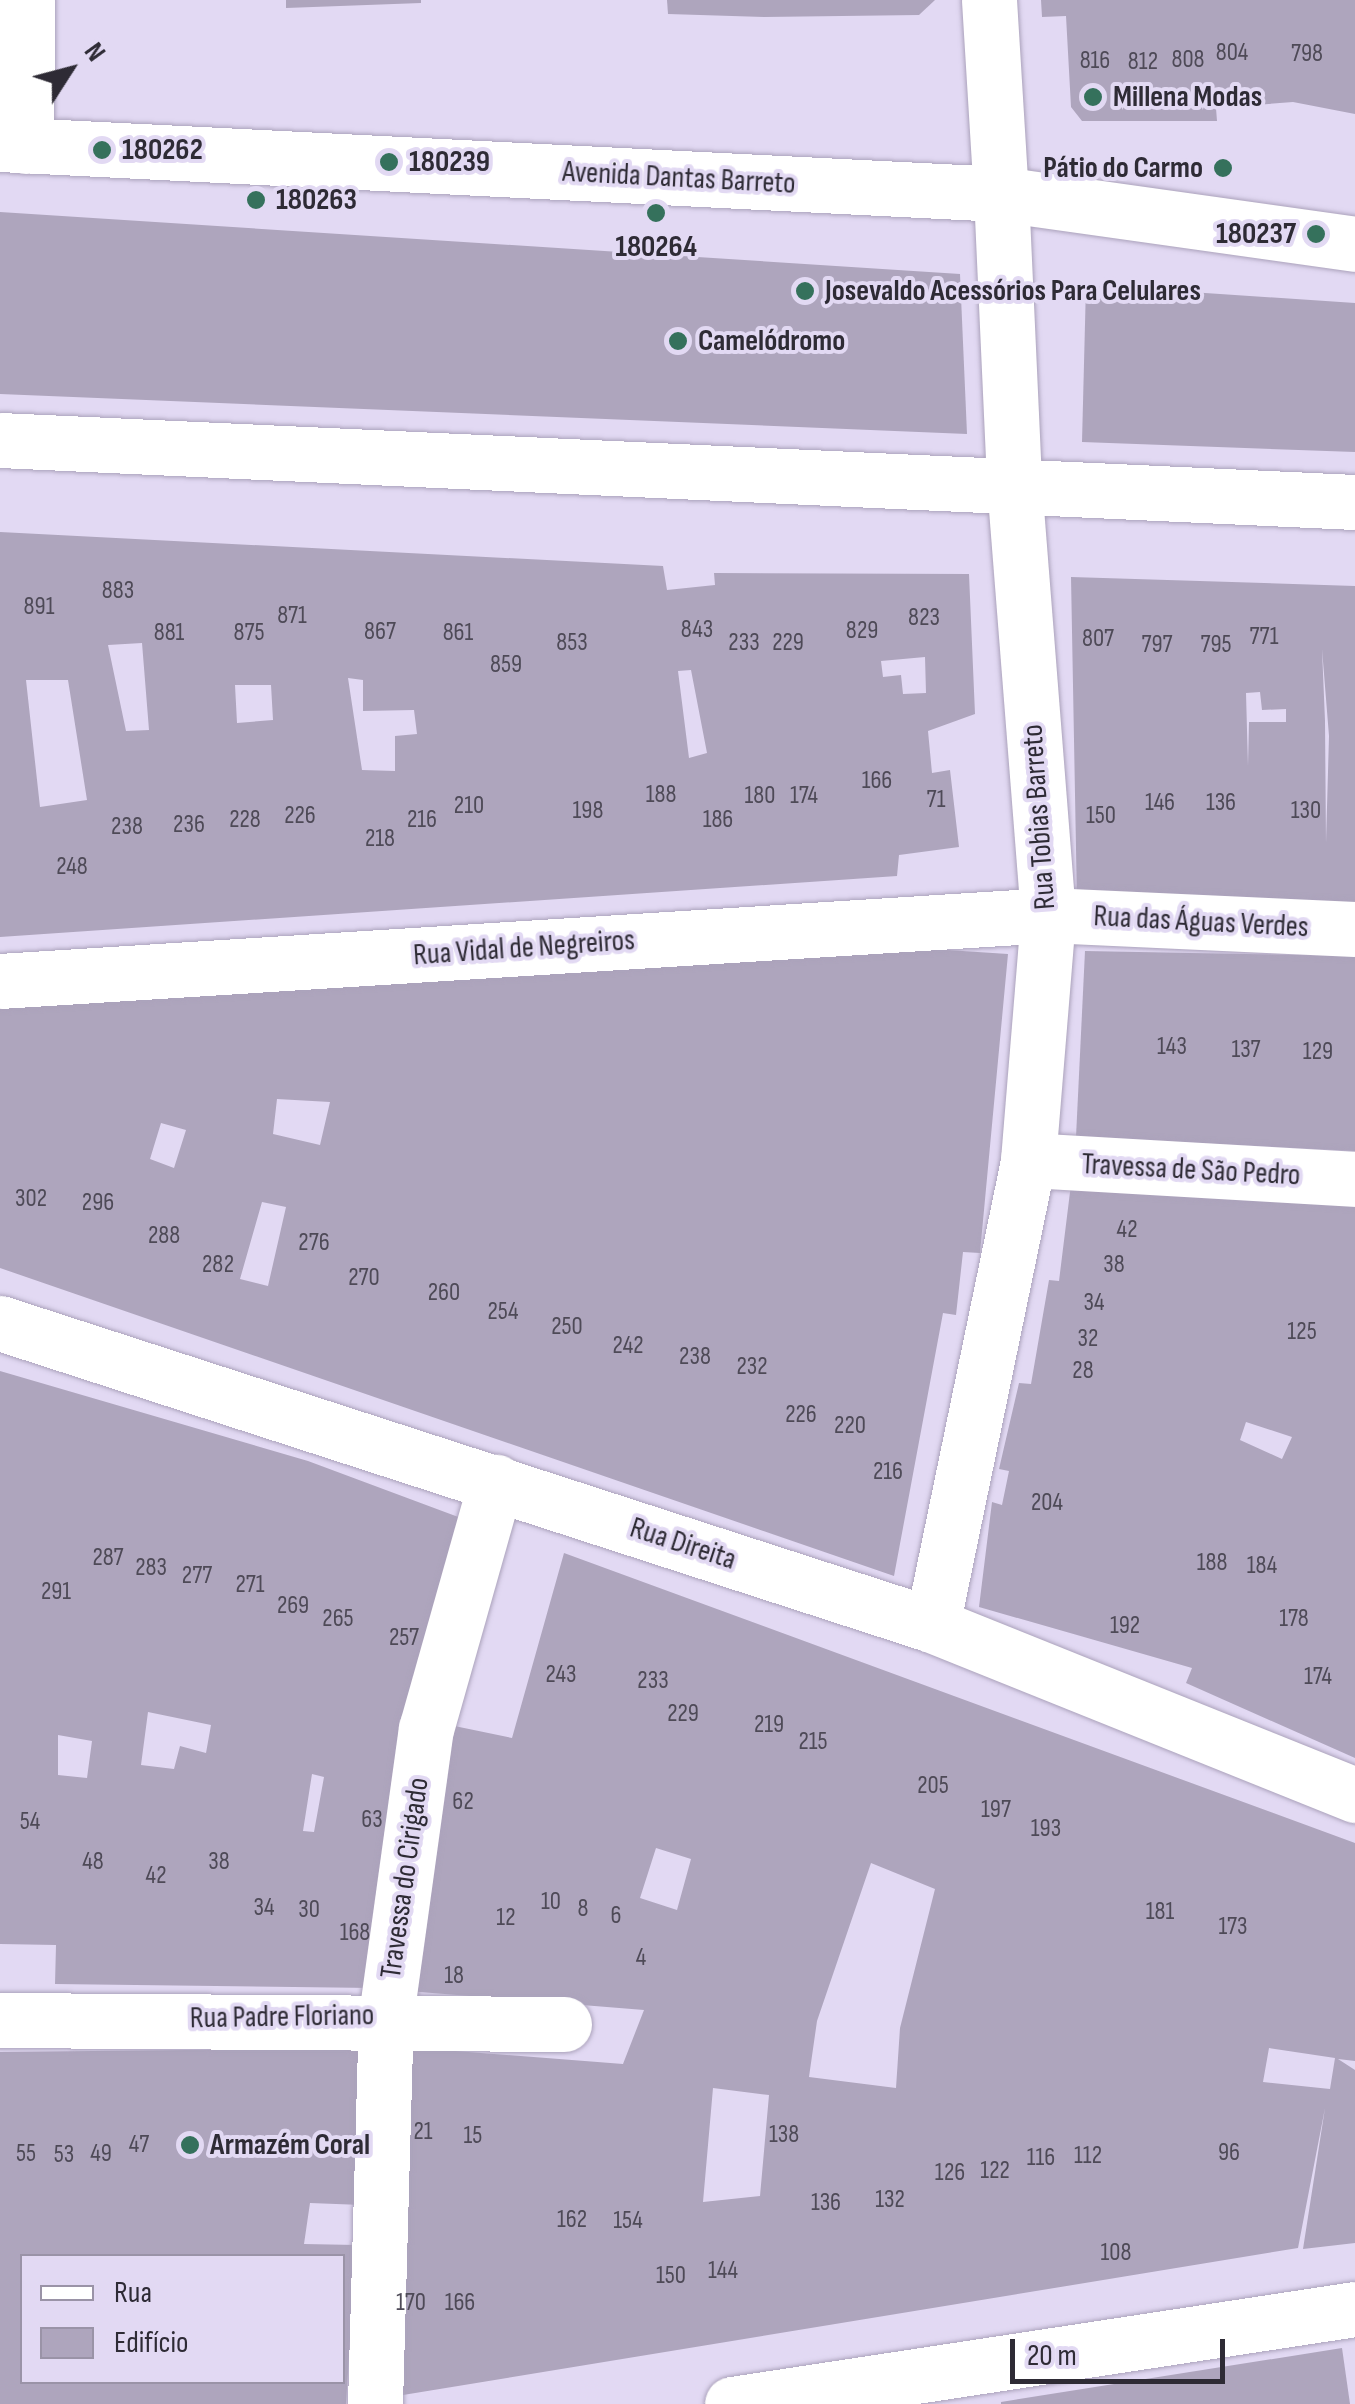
<!DOCTYPE html>
<meta charset="utf-8">
<style>
body{margin:0}
#map{position:relative;width:1355px;height:2404px;overflow:hidden;background:#e2d9f3;font-family:"Sofia Sans Condensed",sans-serif}
div>[style]{position:absolute}
.building>*{inset:0;background:#aea5bd}
.roads{filter:drop-shadow(0 0 2px #aba2bb) drop-shadow(0 0 2px #aba2bb)}
.street>*{height:55px;margin:-27.5px;padding:0 27.5px;transform-origin:27.5px;border-radius:27.5px;background:#fff}
.secondary>*{height:55px;margin:-27.5px;padding:0 27.5px;transform-origin:27.5px;border-radius:27.5px;background:#fff}
.dots>*{width:28px;height:28px;translate:-50% -50%;box-sizing:border-box;border:5px solid #e2d9f3;border-radius:50%}
span{translate:-50% -50%;white-space:nowrap;text-align:center;line-height:1.15;-webkit-text-stroke:8px #e2d9f3;paint-order:stroke}
.number-label{font-size:25px;color:#4e4a57}
.number-label span{-webkit-text-stroke-width:0}
.poi-label{font-size:30px;color:#2e2b35;font-weight:700}
.left{translate:0 -50%;text-align:left}
.right{translate:-100% -50%;text-align:right}
.street-label{font-size:30px;color:#2e2b35}
.legend{position:absolute;left:20px;top:2254px;width:325px;height:130px;box-sizing:border-box;background:#e2d9f3;border:2px solid #9a93a7;margin:0;padding:12px 18px;list-style:none;font-size:30px;color:#2e2b35}
.legend li{display:flex;align-items:center;gap:20px;height:50px}
.legend b{width:50px;border:2px solid #9a93a7}
.north{position:absolute;left:20px;top:20px;width:100px;height:100px;-webkit-text-stroke:8px #e2d9f3;paint-order:stroke;rotate:54deg;font-size:28px;font-weight:700;line-height:40px;text-align:center;color:#2e2b35}
.north::after{content:'';display:block;margin:auto;width:35px;height:45px;background:#2e2b35;clip-path:polygon(50% 0,100% 100%,50% 72%,0 100%)}
.scale{position:absolute;left:1010px;top:2339px;width:215px;height:45px;box-sizing:border-box;border:5px solid #2e2b35;border-top:0;padding-left:12px;font-size:30px;line-height:35px;white-space:nowrap;color:#2e2b35;-webkit-text-stroke:8px #e2d9f3;paint-order:stroke}
</style>
<div id="map">
<div class="building">
<div style="clip-path:polygon(286px 0,421px 0,421px 3px,286px 8px)"></div>
<div style="clip-path:polygon(667px 0,935px 0,919px 15px,764px 17px,668px 14px)"></div>
<div style="clip-path:polygon(1041px 0,1355px 0,1355px 114px,1293px 102px,1216px 108px,1217px 121px,1082px 121px,1071px 107px,1066px 16px,1042px 17px)"></div>
<div style="clip-path:polygon(0 212px,960px 274px,967px 434px,0 394px)"></div>
<div style="clip-path:polygon(1086px 285px,1355px 303px,1355px 452px,1082px 442px)"></div>
<div style="clip-path:polygon(evenodd,0 532px,663px 566px,667px 590px,715px 585px,714px 573px,969px 574px,975px 714px,928px 731px,932px 773px,950px 770px,959px 847px,899px 855px,897px 876px,0 937px,0 532px,142px 643px,149px 730px,126px 731px,108px 645px,142px 643px,0 532px,925px 657px,926px 693px,903px 694px,901px 675px,883px 677px,881px 661px,925px 657px,0 532px,691px 670px,707px 753px,689px 758px,678px 671px,691px 670px,0 532px,348px 678px,363px 680px,363px 711px,414px 710px,417px 734px,395px 736px,395px 771px,362px 770px,348px 678px,0 532px,26px 680px,68px 680px,87px 800px,40px 807px,26px 680px,0 532px,235px 685px,271px 685px,273px 720px,237px 723px,235px 685px)"></div>
<div style="clip-path:polygon(evenodd,1071px 577px,1355px 586px,1355px 905px,1077px 903px,1071px 577px,1322px 649px,1329px 736px,1326px 843px,1325px 721px,1322px 649px,1071px 577px,1260px 692px,1262px 710px,1286px 709px,1286px 722px,1249px 722px,1248px 766px,1246px 693px,1260px 692px)"></div>
<div style="clip-path:polygon(evenodd,901px 947px,1008px 954px,980px 1253px,963px 1252px,956px 1315px,943px 1313px,894px 1576px,0 1268px,0 998px,901px 947px,277px 1099px,330px 1102px,320px 1145px,273px 1134px,277px 1099px,901px 947px,161px 1123px,186px 1130px,174px 1168px,150px 1159px,161px 1123px,901px 947px,262px 1202px,286px 1207px,268px 1286px,240px 1279px,262px 1202px)"></div>
<div style="clip-path:polygon(1085px 951px,1355px 956px,1355px 1151px,1076px 1137px)"></div>
<div style="clip-path:polygon(evenodd,1072px 1176px,1355px 1186px,1355px 1758px,1186px 1683px,1192px 1668px,979px 1607px,992px 1502px,1002px 1505px,1009px 1471px,999px 1469px,1019px 1383px,1031px 1384px,1049px 1280px,1059px 1281px,1072px 1176px,1246px 1422px,1292px 1437px,1282px 1459px,1240px 1440px,1246px 1422px)"></div>
<div style="clip-path:polygon(evenodd,0 1371px,308px 1461px,469px 1521px,373px 1988px,55px 1984px,56px 1945px,0 1944px,0 1371px,148px 1712px,211px 1725px,206px 1753px,180px 1746px,174px 1769px,141px 1765px,148px 1712px,0 1371px,58px 1735px,92px 1741px,87px 1778px,58px 1775px,58px 1735px,0 1371px,312px 1774px,324px 1777px,314px 1832px,303px 1831px,312px 1774px)"></div>
<div style="clip-path:polygon(evenodd,564px 1553px,1355px 1843px,1355px 2061px,1338px 2059px,1355px 2070px,1355px 2243px,1303px 2249px,1325px 2108px,1298px 2248px,403px 2395px,386px 2378px,404px 2047px,623px 2064px,644px 2010px,395px 1990px,440px 1723px,512px 1738px,564px 1553px,656px 1848px,691px 1859px,677px 1910px,640px 1898px,656px 1848px,564px 1553px,871px 1863px,935px 1889px,900px 2028px,896px 2088px,809px 2077px,817px 2021px,871px 1863px,564px 1553px,1269px 2048px,1335px 2058px,1330px 2089px,1263px 2082px,1269px 2048px,564px 1553px,713px 2088px,769px 2095px,760px 2196px,703px 2202px,713px 2088px)"></div>
<div style="clip-path:polygon(evenodd,370px 2048px,362px 2205px,310px 2203px,304px 2244px,356px 2245px,346px 2404px,0 2404px,0 2052px,370px 2048px,22px 2256px,342px 2256px,342px 2382px,22px 2382px,22px 2256px)"></div>
<div style="clip-path:polygon(1342px 2348px,1350px 2404px,1001px 2404px,1001px 2402px)"></div>
</div>
<div class="roads">
<div class="street">
<div style="left:1001px;top:194px;width:290px;rotate:87.4deg"></div>
<div style="left:1028px;top:1160px;width:328px;rotate:3.3deg"></div>
<div style="left:0;top:1323px;width:980px;rotate:17.95deg"></div>
<div style="left:932px;top:1625px;width:456px;rotate:21.9deg"></div>
<div style="left:932px;top:1625px;width:475px;rotate:-78.3deg"></div>
<div style="left:1028px;top:1160px;width:246px;rotate:-85.3deg"></div>
<div style="left:1048px;top:915px;width:307px;rotate:2.6deg"></div>
<div style="left:0;top:2020px;width:564px;rotate:0.41deg"></div>
<div style="left:375px;top:2404px;width:388px;rotate:-88.4deg"></div>
<div style="left:386px;top:2016px;width:290px;rotate:-82.1deg"></div>
<div style="left:426px;top:1729px;width:257px;rotate:-74.2deg"></div>
<div style="left:732px;top:2404px;width:630px;rotate:-8.67deg"></div>
</div>
<div class="secondary">
<div style="left:989px;top:0;width:194px;rotate:86.5deg"></div>
<div style="left:0;top:144px;width:1002px;rotate:2.86deg"></div>
<div style="left:1001px;top:194px;width:358px;rotate:8deg"></div>
<div style="left:26px;top:146px;width:146px;rotate:-89.6deg"></div>
<div style="left:0;top:440px;width:1356px;rotate:2.62deg"></div>
<div style="left:0;top:981px;width:1050px;rotate:-3.6deg"></div>
<div style="left:1048px;top:915px;width:432px;rotate:-94.5deg"></div>
</div>
</div>
<div class="dots">
<div style="left:1093px;top:97px;background:#35715c"></div>
<div style="left:102px;top:150px;background:#35715c"></div>
<div style="left:389px;top:162px;background:#35715c"></div>
<div style="left:1223px;top:168px;background:#35715c"></div>
<div style="left:256px;top:200px;background:#35715c"></div>
<div style="left:656px;top:213px;background:#35715c"></div>
<div style="left:1316px;top:234px;background:#35715c"></div>
<div style="left:805px;top:291px;background:#35715c"></div>
<div style="left:678px;top:341px;background:#35715c"></div>
<div style="left:190px;top:2145px;background:#35715c"></div>
</div>
<div class="number-label">
<span style="left:1232px;top:53px">804</span>
<span style="left:1307px;top:54px">798</span>
<span style="left:1188px;top:60px">808</span>
<span style="left:1095px;top:61px">816</span>
<span style="left:1143px;top:62px">812</span>
<span style="left:118px;top:591px">883</span>
<span style="left:39px;top:607px">891</span>
<span style="left:292px;top:616px">871</span>
<span style="left:924px;top:618px">823</span>
<span style="left:697px;top:630px">843</span>
<span style="left:862px;top:631px">829</span>
<span style="left:380px;top:632px">867</span>
<span style="left:169px;top:633px">881</span>
<span style="left:249px;top:633px">875</span>
<span style="left:458px;top:633px">861</span>
<span style="left:1264px;top:637px">771</span>
<span style="left:1098px;top:639px">807</span>
<span style="left:572px;top:643px">853</span>
<span style="left:744px;top:643px">233</span>
<span style="left:788px;top:643px">229</span>
<span style="left:1157px;top:645px">797</span>
<span style="left:1216px;top:645px">795</span>
<span style="left:506px;top:665px">859</span>
<span style="left:877px;top:781px">166</span>
<span style="left:661px;top:795px">188</span>
<span style="left:760px;top:796px">180</span>
<span style="left:804px;top:796px">174</span>
<span style="left:936px;top:800px">71</span>
<span style="left:1160px;top:803px">146</span>
<span style="left:1221px;top:803px">136</span>
<span style="left:469px;top:806px">210</span>
<span style="left:588px;top:811px">198</span>
<span style="left:1306px;top:811px">130</span>
<span style="left:300px;top:816px">226</span>
<span style="left:1101px;top:816px">150</span>
<span style="left:245px;top:820px">228</span>
<span style="left:422px;top:820px">216</span>
<span style="left:718px;top:820px">186</span>
<span style="left:189px;top:825px">236</span>
<span style="left:127px;top:827px">238</span>
<span style="left:380px;top:839px">218</span>
<span style="left:72px;top:867px">248</span>
<span style="left:1172px;top:1047px">143</span>
<span style="left:1246px;top:1050px">137</span>
<span style="left:1318px;top:1052px">129</span>
<span style="left:31px;top:1199px">302</span>
<span style="left:98px;top:1203px">296</span>
<span style="left:1127px;top:1230px">42</span>
<span style="left:164px;top:1236px">288</span>
<span style="left:314px;top:1243px">276</span>
<span style="left:218px;top:1265px">282</span>
<span style="left:1114px;top:1265px">38</span>
<span style="left:364px;top:1278px">270</span>
<span style="left:444px;top:1293px">260</span>
<span style="left:1094px;top:1303px">34</span>
<span style="left:503px;top:1312px">254</span>
<span style="left:567px;top:1327px">250</span>
<span style="left:1302px;top:1332px">125</span>
<span style="left:1088px;top:1339px">32</span>
<span style="left:628px;top:1346px">242</span>
<span style="left:695px;top:1357px">238</span>
<span style="left:752px;top:1367px">232</span>
<span style="left:1083px;top:1371px">28</span>
<span style="left:801px;top:1415px">226</span>
<span style="left:850px;top:1426px">220</span>
<span style="left:888px;top:1472px">216</span>
<span style="left:1047px;top:1503px">204</span>
<span style="left:108px;top:1558px">287</span>
<span style="left:1212px;top:1563px">188</span>
<span style="left:1262px;top:1566px">184</span>
<span style="left:151px;top:1568px">283</span>
<span style="left:197px;top:1576px">277</span>
<span style="left:250px;top:1585px">271</span>
<span style="left:56px;top:1592px">291</span>
<span style="left:293px;top:1606px">269</span>
<span style="left:338px;top:1619px">265</span>
<span style="left:1294px;top:1619px">178</span>
<span style="left:1125px;top:1626px">192</span>
<span style="left:404px;top:1638px">257</span>
<span style="left:561px;top:1675px">243</span>
<span style="left:1318px;top:1677px">174</span>
<span style="left:653px;top:1681px">233</span>
<span style="left:683px;top:1714px">229</span>
<span style="left:769px;top:1725px">219</span>
<span style="left:813px;top:1742px">215</span>
<span style="left:933px;top:1786px">205</span>
<span style="left:463px;top:1802px">62</span>
<span style="left:996px;top:1810px">197</span>
<span style="left:372px;top:1820px">63</span>
<span style="left:30px;top:1822px">54</span>
<span style="left:1046px;top:1829px">193</span>
<span style="left:93px;top:1862px">48</span>
<span style="left:219px;top:1862px">38</span>
<span style="left:156px;top:1876px">42</span>
<span style="left:551px;top:1902px">10</span>
<span style="left:264px;top:1908px">34</span>
<span style="left:583px;top:1909px">8</span>
<span style="left:309px;top:1910px">30</span>
<span style="left:1160px;top:1912px">181</span>
<span style="left:616px;top:1916px">6</span>
<span style="left:506px;top:1918px">12</span>
<span style="left:1233px;top:1927px">173</span>
<span style="left:355px;top:1933px">168</span>
<span style="left:641px;top:1958px">4</span>
<span style="left:454px;top:1976px">18</span>
<span style="left:423px;top:2132px">21</span>
<span style="left:784px;top:2135px">138</span>
<span style="left:473px;top:2136px">15</span>
<span style="left:139px;top:2145px">47</span>
<span style="left:1229px;top:2153px">96</span>
<span style="left:26px;top:2154px">55</span>
<span style="left:101px;top:2154px">49</span>
<span style="left:64px;top:2155px">53</span>
<span style="left:1088px;top:2156px">112</span>
<span style="left:1041px;top:2158px">116</span>
<span style="left:995px;top:2171px">122</span>
<span style="left:950px;top:2173px">126</span>
<span style="left:890px;top:2200px">132</span>
<span style="left:826px;top:2203px">136</span>
<span style="left:572px;top:2220px">162</span>
<span style="left:628px;top:2221px">154</span>
<span style="left:1116px;top:2253px">108</span>
<span style="left:723px;top:2271px">144</span>
<span style="left:671px;top:2276px">150</span>
<span style="left:411px;top:2303px">170</span>
<span style="left:460px;top:2303px">166</span>
</div>
<div class="poi-label">
<span class="left" style="left:1113px;top:97px">Millena Modas</span>
<span class="left" style="left:122px;top:150px">180262</span>
<span class="left" style="left:409px;top:162px">180239</span>
<span class="right" style="left:1203px;top:168px">Pátio do Carmo</span>
<span class="left" style="left:276px;top:200px">180263</span>
<span class="right" style="left:1296px;top:234px">180237</span>
<span style="left:656px;top:247px">180264</span>
<span class="left" style="left:825px;top:291px">Josevaldo Acessórios Para Celulares</span>
<span class="left" style="left:698px;top:341px">Camelódromo</span>
<span class="left" style="left:210px;top:2145px">Armazém Coral</span>
</div>
<div class="street-label">
<span style="left:679px;top:178px;rotate:3deg">Avenida Dantas Barreto</span>
<span style="left:1039px;top:817px;rotate:-94deg">Rua Tobias Barreto</span>
<span style="left:1201px;top:922px;rotate:3deg">Rua das Águas Verdes</span>
<span style="left:524px;top:948px;rotate:-4deg">Rua Vidal de Negreiros</span>
<span style="left:1191px;top:1170px;rotate:3deg">Travessa de São Pedro</span>
<span style="left:683px;top:1544px;rotate:18deg">Rua Direita</span>
<span style="left:405px;top:1878px;rotate:-82deg">Travessa do Cirigado</span>
<span style="left:282px;top:2017px;rotate:-1deg">Rua Padre Floriano</span>
</div>
<ul class="legend">
<li><b style="height:12px;background:#fff"></b>Rua</li>
<li><b style="height:28px;background:#aea5bd"></b>Edifício</li>
</ul>
<div class="north">N</div>
<div class="scale">20 m</div>
</div>
